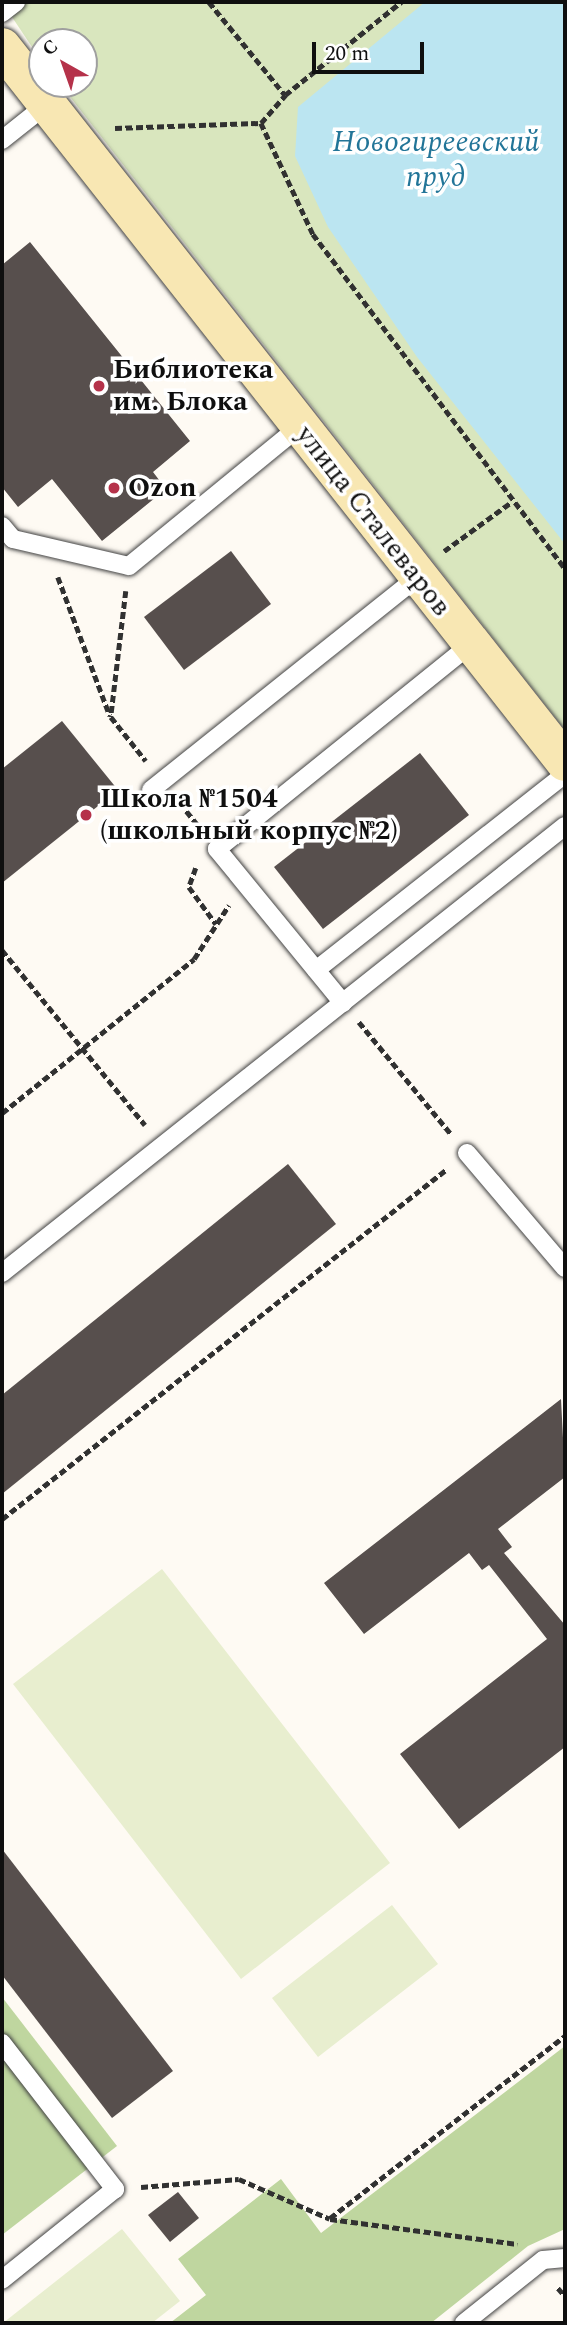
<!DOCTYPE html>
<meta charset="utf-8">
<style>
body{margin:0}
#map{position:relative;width:567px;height:2325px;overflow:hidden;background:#fefaf3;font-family:Spectral,serif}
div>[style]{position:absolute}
.green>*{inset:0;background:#d9e6be}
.forest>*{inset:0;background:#bfd69f}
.pitch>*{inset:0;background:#e8eecf}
.water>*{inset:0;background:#bbe5f1}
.building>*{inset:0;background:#574f4d}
.path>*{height:4.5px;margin-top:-2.25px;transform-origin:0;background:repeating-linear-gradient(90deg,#313131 0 7px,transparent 0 10.5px)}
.roads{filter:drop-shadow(0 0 2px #424242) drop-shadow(0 0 2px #424242)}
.service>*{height:18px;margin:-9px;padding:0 9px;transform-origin:9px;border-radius:9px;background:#fff}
.secondary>*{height:38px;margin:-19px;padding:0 19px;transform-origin:19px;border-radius:19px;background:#f8e7b3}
.dots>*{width:19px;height:19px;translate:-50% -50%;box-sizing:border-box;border:4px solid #fff;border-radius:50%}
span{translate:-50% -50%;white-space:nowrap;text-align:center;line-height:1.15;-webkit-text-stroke:7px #fff;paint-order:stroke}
.poi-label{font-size:28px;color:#0f0f0f;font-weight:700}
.left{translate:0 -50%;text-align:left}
.street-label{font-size:28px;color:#0f0f0f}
.water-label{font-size:30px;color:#227598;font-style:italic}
.frame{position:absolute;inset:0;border:4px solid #0f0f0f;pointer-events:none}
.north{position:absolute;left:28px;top:28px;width:70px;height:70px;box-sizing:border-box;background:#fff;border:2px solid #9f9f9f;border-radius:50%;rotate:320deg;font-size:19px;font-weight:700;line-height:28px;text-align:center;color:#0f0f0f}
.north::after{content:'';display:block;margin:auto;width:24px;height:32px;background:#b5324a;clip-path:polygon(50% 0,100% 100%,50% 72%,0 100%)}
.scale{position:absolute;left:312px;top:42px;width:112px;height:32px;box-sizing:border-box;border:4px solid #0f0f0f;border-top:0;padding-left:9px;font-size:21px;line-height:24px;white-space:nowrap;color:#0f0f0f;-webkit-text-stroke:5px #fff;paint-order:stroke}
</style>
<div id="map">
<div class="green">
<div style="clip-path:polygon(2px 2px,565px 2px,565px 730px,60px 84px,84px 84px,84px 42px,42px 42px,42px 62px)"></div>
</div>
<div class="forest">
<div style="clip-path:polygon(2px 1997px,117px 2146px,2px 2235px)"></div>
<div style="clip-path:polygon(565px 2046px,565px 2229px,528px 2246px,431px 2323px,170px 2323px,206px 2295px,178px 2259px,281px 2179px,321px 2233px)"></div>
</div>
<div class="pitch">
<div style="clip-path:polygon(162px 1569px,390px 1863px,241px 1979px,13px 1684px)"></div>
<div style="clip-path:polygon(392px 1905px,438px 1964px,318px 2057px,272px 1998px)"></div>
<div style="clip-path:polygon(122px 2229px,180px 2301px,152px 2323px,3px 2323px)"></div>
</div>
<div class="water">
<div style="clip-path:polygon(425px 2px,565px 2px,565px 544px,417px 357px,328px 227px,295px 156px,298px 107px)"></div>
</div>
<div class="building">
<div style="clip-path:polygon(30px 242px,190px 441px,153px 472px,166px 489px,102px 541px,52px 479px,18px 507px,2px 487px,2px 265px)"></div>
<div style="clip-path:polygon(231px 551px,271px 604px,184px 670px,144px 617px)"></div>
<div style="clip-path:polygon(62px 721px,118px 790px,2px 883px,2px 769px)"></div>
<div style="clip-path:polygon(420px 753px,469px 815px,323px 929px,274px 867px)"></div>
<div style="clip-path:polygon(288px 1164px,336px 1224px,2px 1494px,2px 1395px)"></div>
<div style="clip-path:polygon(561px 1399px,565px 1477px,498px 1529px,512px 1547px,504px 1553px,565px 1625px,565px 1747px,459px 1829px,400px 1754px,547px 1639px,489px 1565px,482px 1570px,469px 1553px,364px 1634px,324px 1583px)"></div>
<div style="clip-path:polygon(2px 1849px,173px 2071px,112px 2118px,2px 1975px)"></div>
<div style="clip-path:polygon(178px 2192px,199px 2218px,170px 2242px,148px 2215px)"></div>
</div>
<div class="path">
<div style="left:209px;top:2px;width:120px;rotate:50.7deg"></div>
<div style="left:261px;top:123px;width:123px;rotate:64.9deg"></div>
<div style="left:313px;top:234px;width:419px;rotate:53deg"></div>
<div style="left:115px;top:128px;width:146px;rotate:-2deg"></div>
<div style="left:261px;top:123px;width:37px;rotate:-49deg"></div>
<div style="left:285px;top:95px;width:149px;rotate:-38.7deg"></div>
<div style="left:444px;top:551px;width:82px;rotate:-36deg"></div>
<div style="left:58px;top:577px;width:148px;rotate:69.5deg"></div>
<div style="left:126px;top:591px;width:127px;rotate:96.8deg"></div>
<div style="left:111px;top:717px;width:56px;rotate:51.5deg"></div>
<div style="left:180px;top:803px;width:33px;rotate:51deg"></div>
<div style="left:196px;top:868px;width:20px;rotate:110deg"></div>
<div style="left:189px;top:887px;width:46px;rotate:53.9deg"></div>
<div style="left:2px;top:950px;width:226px;rotate:50.7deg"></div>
<div style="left:359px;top:1022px;width:145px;rotate:50.6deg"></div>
<div style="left:2px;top:1113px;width:246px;rotate:-38.7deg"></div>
<div style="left:194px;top:959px;width:64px;rotate:-57.1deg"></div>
<div style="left:2px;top:1519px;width:566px;rotate:-38.19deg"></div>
<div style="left:141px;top:2187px;width:98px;rotate:-4.7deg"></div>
<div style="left:239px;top:2179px;width:99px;rotate:23.7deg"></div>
<div style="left:330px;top:2219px;width:189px;rotate:7.6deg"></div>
<div style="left:330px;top:2218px;width:297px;rotate:-37.8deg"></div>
<div style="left:558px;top:2288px;width:11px;rotate:49deg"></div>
</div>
<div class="roads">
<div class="service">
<div style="left:2px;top:13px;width:18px;rotate:-38deg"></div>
<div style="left:2px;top:140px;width:56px;rotate:-38.5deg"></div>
<div style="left:2px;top:526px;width:17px;rotate:50deg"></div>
<div style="left:13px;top:539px;width:119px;rotate:13.1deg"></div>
<div style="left:129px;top:566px;width:220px;rotate:-39.3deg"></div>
<div style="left:151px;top:790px;width:342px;rotate:-38.6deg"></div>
<div style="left:316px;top:970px;width:317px;rotate:-38.2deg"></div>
<div style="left:343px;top:1003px;width:199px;rotate:-129.3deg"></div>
<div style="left:217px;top:849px;width:325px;rotate:-38.9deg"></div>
<div style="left:467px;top:1153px;width:151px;rotate:49.6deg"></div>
<div style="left:2px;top:1273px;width:719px;rotate:-38.45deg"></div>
<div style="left:2px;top:2043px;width:185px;rotate:52.3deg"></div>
<div style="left:115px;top:2189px;width:145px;rotate:141.2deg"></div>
<div style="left:464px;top:2323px;width:101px;rotate:-38.6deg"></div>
<div style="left:543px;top:2260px;width:22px;rotate:-5deg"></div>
</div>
<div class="secondary">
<div style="left:2px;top:47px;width:910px;rotate:51.78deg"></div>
</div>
</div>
<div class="dots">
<div style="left:99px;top:386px;background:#b5324a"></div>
<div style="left:114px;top:488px;background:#b5324a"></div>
<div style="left:86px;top:815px;background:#b5324a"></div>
</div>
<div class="poi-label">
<span class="left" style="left:113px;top:386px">Библиотека<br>им. Блока</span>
<span class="left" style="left:128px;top:488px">Ozon</span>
<span class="left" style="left:100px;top:815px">Школа №1504<br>(школьный корпус №2)</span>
</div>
<div class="street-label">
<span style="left:373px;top:521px;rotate:52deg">улица Сталеваров</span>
</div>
<div class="water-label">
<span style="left:436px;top:159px">Новогиреевский<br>пруд</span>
</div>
<div class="frame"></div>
<div class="north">С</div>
<div class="scale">20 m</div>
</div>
